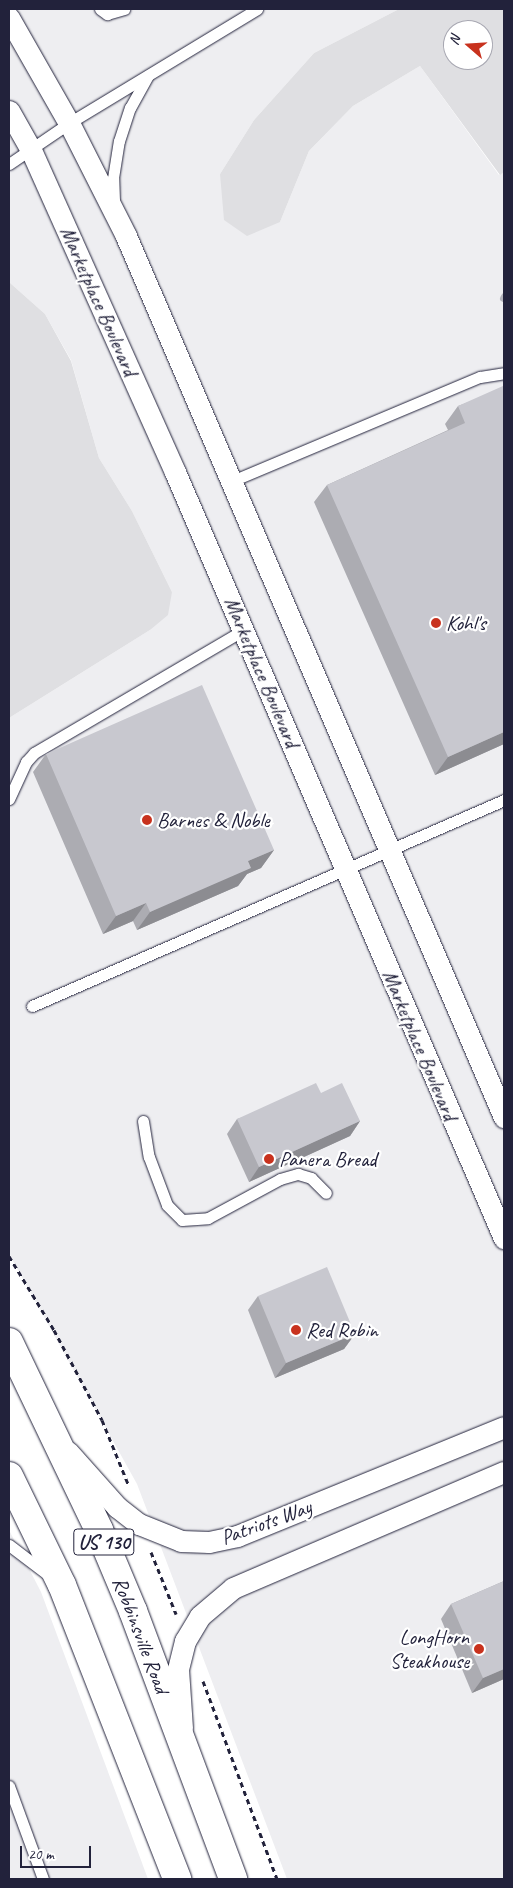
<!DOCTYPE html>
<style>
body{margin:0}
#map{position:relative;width:513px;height:1888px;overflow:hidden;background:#fff;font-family:Caveat,sans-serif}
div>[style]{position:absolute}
.built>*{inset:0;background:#eeeef1}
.green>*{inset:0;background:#dfdfe2}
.stream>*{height:7px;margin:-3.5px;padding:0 3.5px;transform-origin:3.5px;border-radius:3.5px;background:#b4b4bc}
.path>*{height:3px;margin-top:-1.5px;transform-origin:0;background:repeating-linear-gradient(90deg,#22223b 0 5px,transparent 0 9px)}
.roads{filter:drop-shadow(0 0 1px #22223b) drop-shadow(0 0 1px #22223b)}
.service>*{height:11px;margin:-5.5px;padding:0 5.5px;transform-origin:5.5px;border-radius:5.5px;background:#fff}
.minor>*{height:21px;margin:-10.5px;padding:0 10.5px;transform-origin:10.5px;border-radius:10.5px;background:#fff}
.trunk>*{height:28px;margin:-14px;padding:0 14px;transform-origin:14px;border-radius:14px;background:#fff}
.wall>*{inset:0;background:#acacb2}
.shaded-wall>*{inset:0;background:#8c8c91}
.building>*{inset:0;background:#c8c8cf}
.dots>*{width:14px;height:14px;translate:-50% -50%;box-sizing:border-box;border:2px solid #fff;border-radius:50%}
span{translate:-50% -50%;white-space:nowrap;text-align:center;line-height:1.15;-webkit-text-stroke:4.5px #fff;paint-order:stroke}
.shield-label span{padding:1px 4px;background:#fff;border:1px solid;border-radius:4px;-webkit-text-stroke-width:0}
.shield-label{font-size:20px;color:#22223b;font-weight:700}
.street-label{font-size:21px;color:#22223b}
.poi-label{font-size:21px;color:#22223b}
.left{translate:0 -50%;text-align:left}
.right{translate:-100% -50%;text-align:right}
.frame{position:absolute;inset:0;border:10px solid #22223b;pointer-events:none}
.north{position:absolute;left:443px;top:20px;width:50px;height:50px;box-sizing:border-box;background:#fff;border:1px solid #a7a7b1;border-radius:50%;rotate:289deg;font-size:14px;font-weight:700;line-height:20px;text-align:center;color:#22223b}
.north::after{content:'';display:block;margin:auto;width:18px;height:22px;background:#c8321e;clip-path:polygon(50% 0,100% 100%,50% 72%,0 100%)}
.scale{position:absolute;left:20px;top:1846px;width:71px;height:22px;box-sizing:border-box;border:2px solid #22223b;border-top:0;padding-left:6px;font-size:15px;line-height:18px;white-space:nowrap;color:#22223b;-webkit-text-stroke:4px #fff;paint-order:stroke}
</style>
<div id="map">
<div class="built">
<div style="clip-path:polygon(9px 9px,399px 9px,314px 53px,254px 120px,220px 174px,280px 222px,309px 151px,353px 106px,420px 66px,499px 175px,504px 172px,504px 1879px,287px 1879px,137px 1484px,9px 1254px,9px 718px,150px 630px,172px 592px,132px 511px,99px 458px,71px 360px,45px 314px,9px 282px)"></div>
<div style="clip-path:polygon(9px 1530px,41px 1592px,148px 1879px,9px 1879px)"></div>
</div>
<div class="green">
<div style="clip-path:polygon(evenodd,399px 9px,504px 9px,504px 172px,500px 175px,420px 66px,353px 106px,309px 151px,280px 222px,247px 236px,224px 220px,220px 174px,254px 120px,314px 53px,399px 9px,453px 30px,483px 30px,483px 60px,453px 60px,453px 30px)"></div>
<div style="clip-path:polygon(9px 282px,45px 314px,71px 361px,99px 458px,132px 511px,172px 592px,168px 615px,150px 630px,9px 718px)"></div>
</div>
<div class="stream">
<div style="left:503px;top:298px;width:2px;rotate:-63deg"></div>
</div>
<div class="path">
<div style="left:9px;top:1256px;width:87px;rotate:58.7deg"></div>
<div style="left:54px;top:1330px;width:102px;rotate:61.9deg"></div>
<div style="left:102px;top:1420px;width:71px;rotate:67.8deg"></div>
<div style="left:151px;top:1552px;width:67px;rotate:68deg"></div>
<div style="left:203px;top:1681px;width:211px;rotate:69.5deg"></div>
</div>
<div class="roads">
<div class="service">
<div style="left:100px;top:9px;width:9px;rotate:36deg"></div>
<div style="left:107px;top:14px;width:18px;rotate:-16deg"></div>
<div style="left:9px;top:164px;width:73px;rotate:-34.3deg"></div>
<div style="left:69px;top:123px;width:220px;rotate:-31.2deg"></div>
<div style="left:114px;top:201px;width:23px;rotate:-92deg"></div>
<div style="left:113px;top:178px;width:37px;rotate:-81deg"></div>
<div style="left:119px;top:141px;width:35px;rotate:-72deg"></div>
<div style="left:130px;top:108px;width:37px;rotate:-61deg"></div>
<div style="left:232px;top:481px;width:269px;rotate:-22.8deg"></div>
<div style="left:480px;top:377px;width:24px;rotate:-9deg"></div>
<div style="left:9px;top:799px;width:41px;rotate:-65.3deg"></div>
<div style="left:26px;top:762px;width:12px;rotate:-48deg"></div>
<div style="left:34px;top:753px;width:243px;rotate:-30.4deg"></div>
<div style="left:32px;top:1006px;width:515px;rotate:-23.58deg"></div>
<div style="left:143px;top:1121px;width:36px;rotate:81deg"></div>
<div style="left:149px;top:1157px;width:51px;rotate:69.4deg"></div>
<div style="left:167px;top:1205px;width:21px;rotate:45deg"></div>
<div style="left:182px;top:1220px;width:26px;rotate:-4deg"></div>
<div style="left:208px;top:1218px;width:82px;rotate:-28.4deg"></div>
<div style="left:280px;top:1179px;width:19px;rotate:-16deg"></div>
<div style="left:298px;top:1174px;width:14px;rotate:17deg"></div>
<div style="left:311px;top:1178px;width:21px;rotate:45deg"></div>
<div style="left:9px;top:1545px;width:48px;rotate:37.3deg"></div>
<div style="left:9px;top:1786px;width:99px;rotate:69.9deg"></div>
</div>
<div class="minor">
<div style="left:9px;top:18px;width:121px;rotate:60.3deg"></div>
<div style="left:69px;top:123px;width:127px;rotate:63.2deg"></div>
<div style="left:126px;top:236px;width:959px;rotate:66.78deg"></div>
<div style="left:9px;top:111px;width:45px;rotate:60.6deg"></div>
<div style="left:31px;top:150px;width:353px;rotate:65.9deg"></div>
<div style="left:175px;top:472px;width:834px;rotate:66.76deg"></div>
<div style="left:68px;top:1452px;width:74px;rotate:48.3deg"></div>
<div style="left:117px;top:1507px;width:28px;rotate:38deg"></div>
<div style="left:139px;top:1524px;width:45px;rotate:22deg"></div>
<div style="left:181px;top:1541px;width:28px;rotate:2deg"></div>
<div style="left:209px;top:1542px;width:29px;rotate:-12deg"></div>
<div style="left:237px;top:1536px;width:288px;rotate:-22.2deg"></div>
<div style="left:182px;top:1728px;width:59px;rotate:-93.9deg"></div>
<div style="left:178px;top:1669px;width:29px;rotate:-76deg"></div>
<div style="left:185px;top:1641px;width:29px;rotate:-59deg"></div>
<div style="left:200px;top:1616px;width:43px;rotate:-40.3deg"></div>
<div style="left:233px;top:1588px;width:295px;rotate:-23.2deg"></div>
</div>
<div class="trunk">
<div style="left:9px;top:1342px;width:208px;rotate:64.4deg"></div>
<div style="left:99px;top:1530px;width:88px;rotate:67.2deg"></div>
<div style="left:133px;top:1611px;width:286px;rotate:69.5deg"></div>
<div style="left:9px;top:1476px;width:121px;rotate:64.1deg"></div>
<div style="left:62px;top:1585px;width:316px;rotate:68.6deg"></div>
</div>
</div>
<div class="wall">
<div style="clip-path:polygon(504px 389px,504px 744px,435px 775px,314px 502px,327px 485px,448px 430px,445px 424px,458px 406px)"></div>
<div style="clip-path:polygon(46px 754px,274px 850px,261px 868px,247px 874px,238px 886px,137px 930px,133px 921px,103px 934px,33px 772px)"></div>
<div style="clip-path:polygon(321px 1093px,360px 1121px,350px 1136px,249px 1182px,227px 1134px,237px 1119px)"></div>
<div style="clip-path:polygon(258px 1296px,355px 1334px,344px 1349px,275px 1378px,248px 1310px)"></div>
<div style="clip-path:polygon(504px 1581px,504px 1679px,472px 1693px,441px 1619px,451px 1604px)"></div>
</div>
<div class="shaded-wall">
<div style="clip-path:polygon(504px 732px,504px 744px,435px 775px,448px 757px)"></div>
<div style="clip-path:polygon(274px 850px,261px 868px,247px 874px,238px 886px,137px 930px,150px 912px,248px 861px)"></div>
<div style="clip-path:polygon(146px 903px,133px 921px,103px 934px,116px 916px)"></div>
<div style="clip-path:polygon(360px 1121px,350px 1136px,249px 1182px,259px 1167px)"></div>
<div style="clip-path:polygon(355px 1334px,344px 1349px,275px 1378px,286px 1363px)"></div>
<div style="clip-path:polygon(504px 1669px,504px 1679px,472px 1693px,483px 1678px)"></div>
</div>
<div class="building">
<div style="clip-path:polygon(503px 386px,504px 389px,504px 732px,448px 757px,327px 485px,465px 423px,458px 406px)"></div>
<div style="clip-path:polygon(202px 685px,274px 850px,248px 861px,251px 868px,150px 912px,146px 903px,116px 916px,46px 754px)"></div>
<div style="clip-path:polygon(316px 1083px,321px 1093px,342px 1083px,360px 1121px,259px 1167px,237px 1119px)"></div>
<div style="clip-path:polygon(327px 1267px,355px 1334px,286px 1363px,258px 1296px)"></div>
<div style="clip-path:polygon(504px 1581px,504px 1669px,483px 1678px,451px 1604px)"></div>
</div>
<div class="dots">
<div style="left:436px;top:623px;background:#c8321e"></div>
<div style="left:147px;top:820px;background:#c8321e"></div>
<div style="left:269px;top:1159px;background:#c8321e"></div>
<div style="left:296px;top:1330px;background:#c8321e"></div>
<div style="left:479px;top:1649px;background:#c8321e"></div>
</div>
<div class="shield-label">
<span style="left:104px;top:1542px">US 130</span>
</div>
<div class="street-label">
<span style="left:99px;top:301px;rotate:66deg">Marketplace Boulevard</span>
<span style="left:262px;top:672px;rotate:67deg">Marketplace Boulevard</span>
<span style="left:420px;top:1045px;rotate:67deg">Marketplace Boulevard</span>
<span style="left:266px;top:1522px;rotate:-20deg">Patriots Way</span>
<span style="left:141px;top:1635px;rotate:69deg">Robbinsville Road</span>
</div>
<div class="poi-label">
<span class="left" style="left:446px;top:623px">Kohl's</span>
<span class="left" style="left:157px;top:820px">Barnes &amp; Noble</span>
<span class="left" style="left:279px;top:1159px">Panera Bread</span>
<span class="left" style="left:306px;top:1330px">Red Robin</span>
<span class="right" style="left:469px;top:1649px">LongHorn<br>Steakhouse</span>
</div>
<div class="frame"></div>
<div class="north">N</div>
<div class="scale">20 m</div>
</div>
